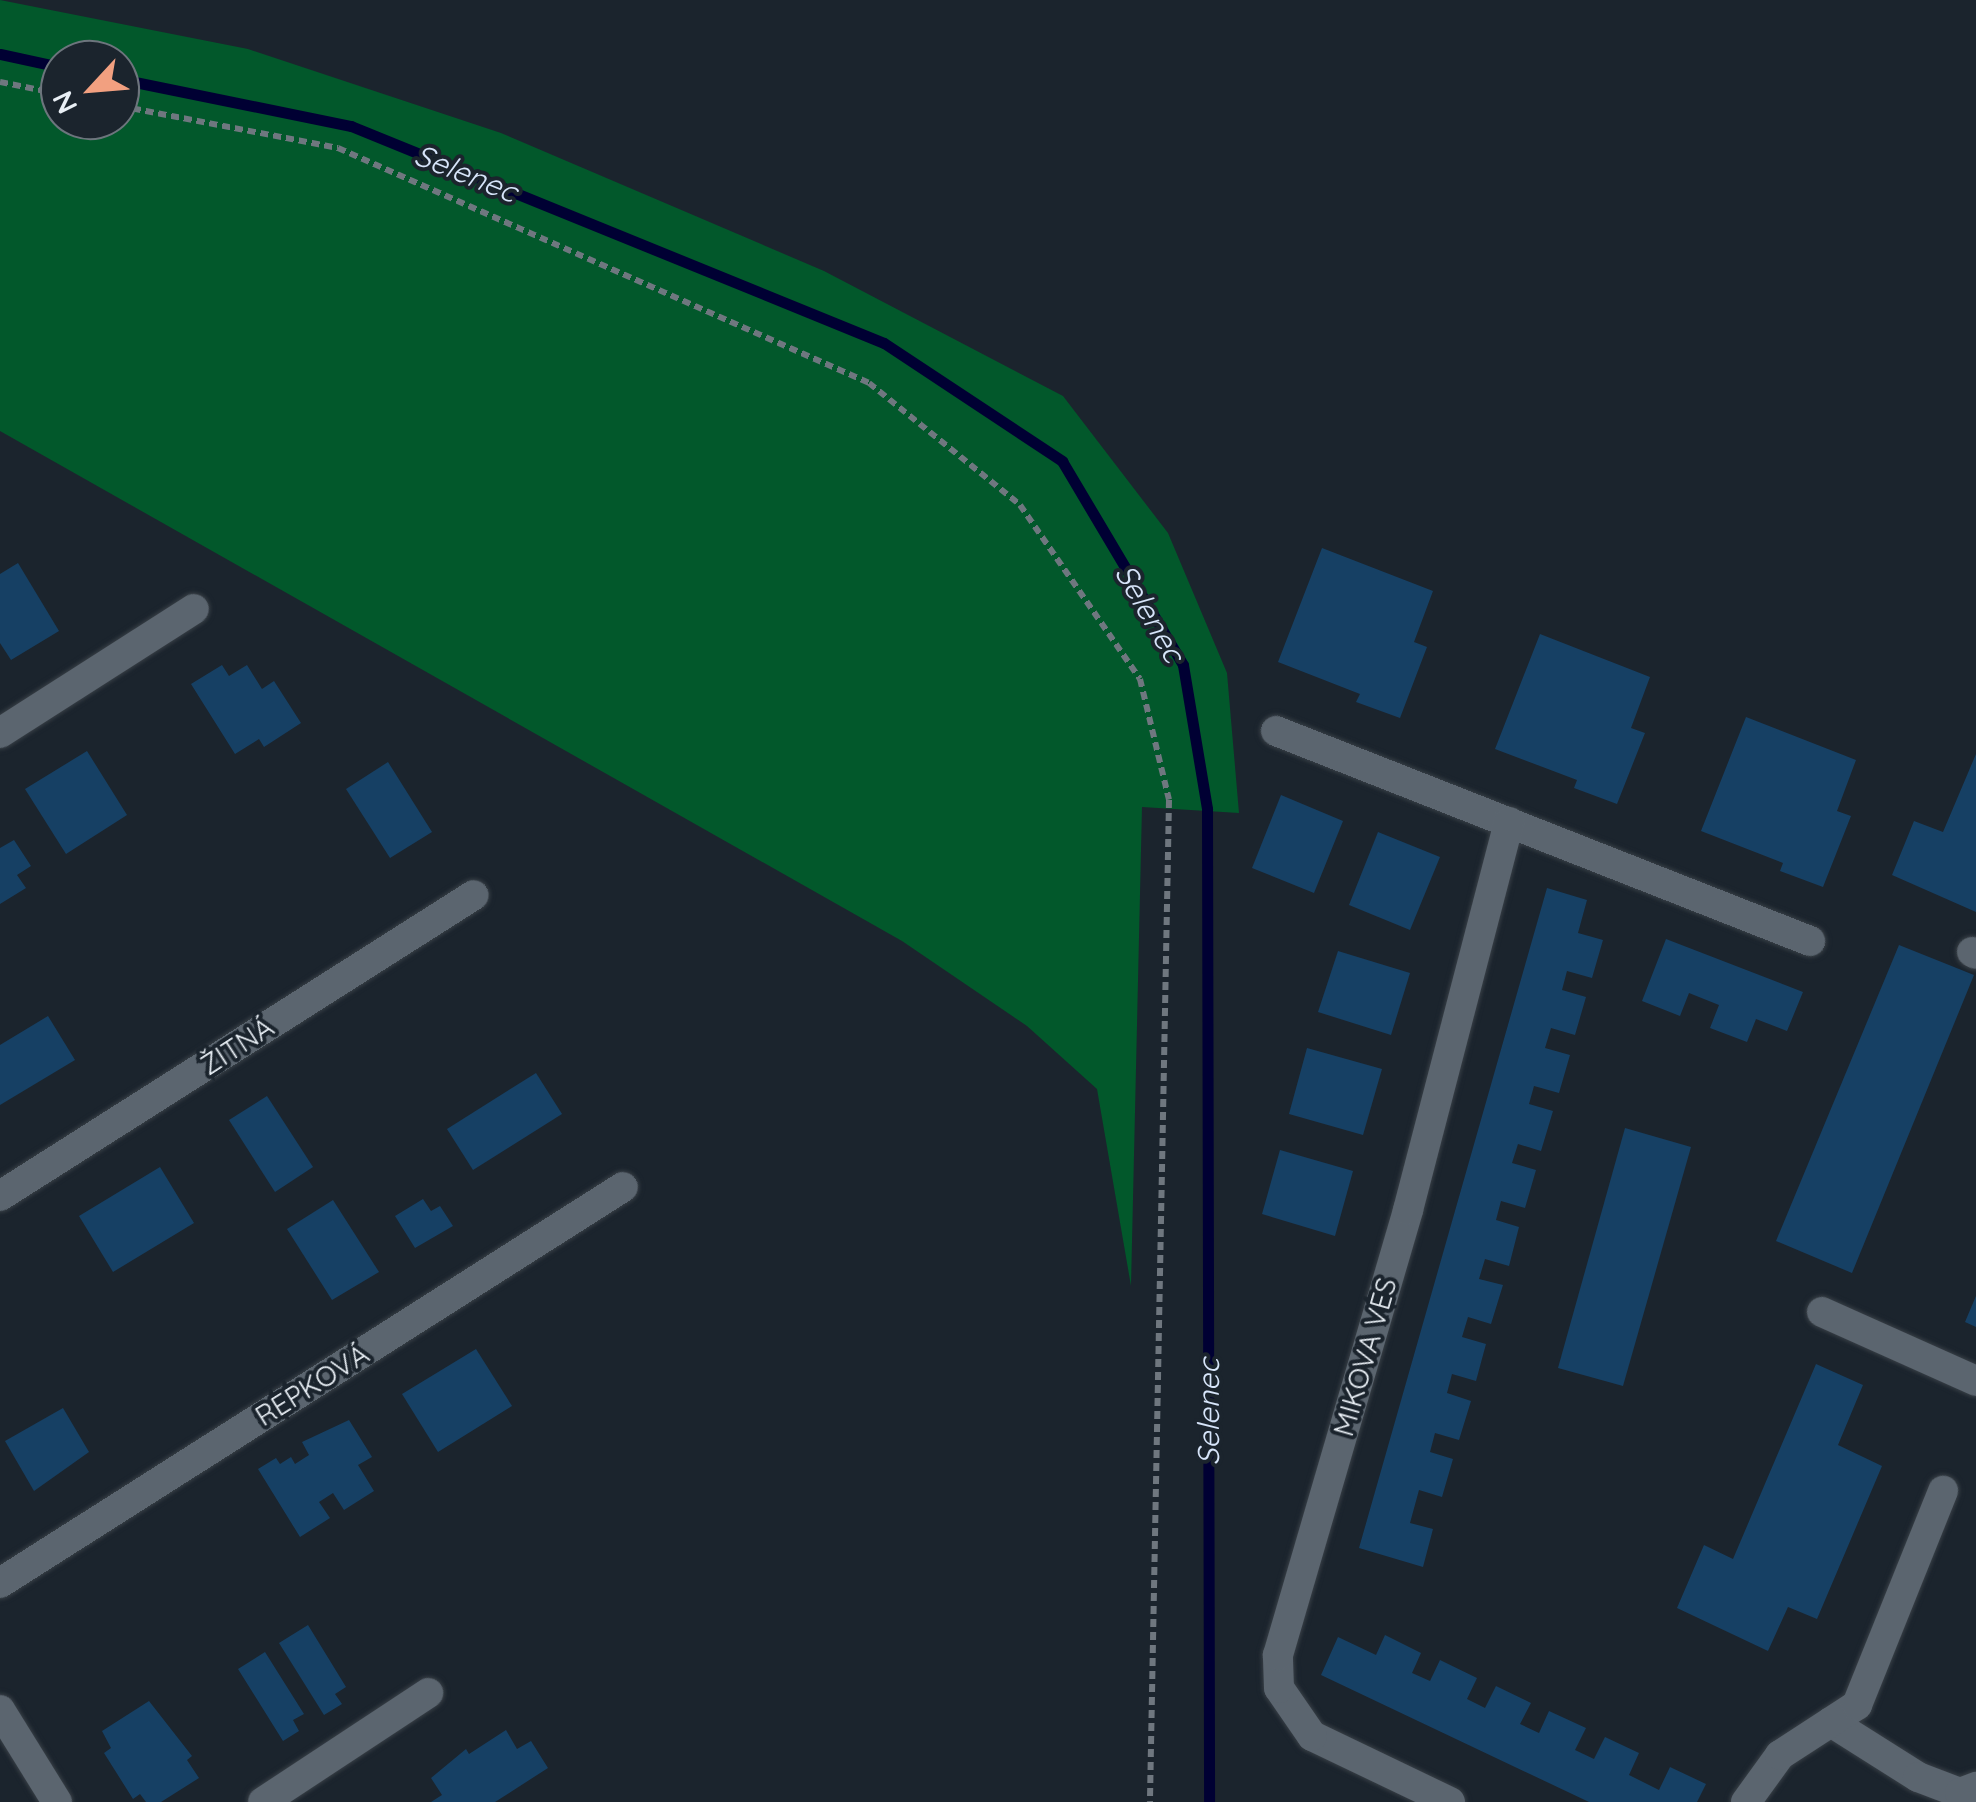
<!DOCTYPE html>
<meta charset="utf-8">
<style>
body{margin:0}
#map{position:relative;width:1976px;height:1802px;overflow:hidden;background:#1b242d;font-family:Quicksand,sans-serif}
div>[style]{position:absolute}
.green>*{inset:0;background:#02582b}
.stream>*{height:11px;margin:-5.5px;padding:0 5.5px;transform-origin:5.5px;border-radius:5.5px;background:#003}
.building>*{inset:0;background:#164064}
.path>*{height:6px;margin-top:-3px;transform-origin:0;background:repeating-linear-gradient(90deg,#6f777f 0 8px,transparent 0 13px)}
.roads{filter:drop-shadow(0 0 2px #383f46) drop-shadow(0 0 2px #383f46)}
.minor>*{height:30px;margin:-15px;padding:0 15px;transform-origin:15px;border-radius:15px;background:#5b656f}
span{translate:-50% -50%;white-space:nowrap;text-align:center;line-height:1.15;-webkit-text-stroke:8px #1b242d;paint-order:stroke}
.street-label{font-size:28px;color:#e9eff5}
.water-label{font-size:30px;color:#d7e5fa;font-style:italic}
.north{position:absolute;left:40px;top:40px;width:100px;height:100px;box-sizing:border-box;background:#1b242d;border:2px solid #6d757d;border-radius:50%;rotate:244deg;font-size:28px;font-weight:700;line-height:40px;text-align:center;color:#e9eff5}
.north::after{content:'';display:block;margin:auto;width:35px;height:45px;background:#f2a080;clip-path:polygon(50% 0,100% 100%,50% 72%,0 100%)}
</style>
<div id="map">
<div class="green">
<div style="clip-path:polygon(evenodd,0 0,248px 49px,501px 133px,824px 271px,1063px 396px,1168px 533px,1227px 673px,1239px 813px,1142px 807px,1131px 1286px,1097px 1089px,1027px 1026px,902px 941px,0 431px,0 0,60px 60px,120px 60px,120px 120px,60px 120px,60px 60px)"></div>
</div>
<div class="stream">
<div style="left:0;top:54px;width:61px;rotate:12.2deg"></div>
<div style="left:120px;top:79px;width:236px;rotate:11.5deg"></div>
<div style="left:351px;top:126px;width:575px;rotate:22.15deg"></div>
<div style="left:884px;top:343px;width:214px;rotate:33.5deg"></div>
<div style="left:1062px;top:461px;width:237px;rotate:59.3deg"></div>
<div style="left:1183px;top:665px;width:146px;rotate:80.5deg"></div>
<div style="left:1207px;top:809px;width:993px;rotate:89.88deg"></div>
</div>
<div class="building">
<div style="clip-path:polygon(1322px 548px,1433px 591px,1414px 642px,1427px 647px,1400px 718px,1356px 702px,1360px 694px,1278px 662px)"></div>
<div style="clip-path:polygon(18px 563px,59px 631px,11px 660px,0 643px,0 574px)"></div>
<div style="clip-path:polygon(1540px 634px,1650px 677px,1631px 728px,1645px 733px,1617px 804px,1574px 788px,1577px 780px,1495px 749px)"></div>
<div style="clip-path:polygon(222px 665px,229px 676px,247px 665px,262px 689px,274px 681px,301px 723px,264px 747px,259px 739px,235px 754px,191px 684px)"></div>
<div style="clip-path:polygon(1746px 717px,1856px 760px,1837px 811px,1851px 816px,1823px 887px,1780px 871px,1783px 863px,1701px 831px)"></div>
<div style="clip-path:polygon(87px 751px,127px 815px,66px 854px,25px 789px)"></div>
<div style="clip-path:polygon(1976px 754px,1976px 912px,1892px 875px,1914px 821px,1943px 832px)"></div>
<div style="clip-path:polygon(388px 762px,432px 832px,390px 858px,346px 789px)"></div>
<div style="clip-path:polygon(1281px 795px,1343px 821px,1314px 893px,1252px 868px)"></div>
<div style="clip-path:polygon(1378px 832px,1440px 857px,1410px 930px,1349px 905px)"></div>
<div style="clip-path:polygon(14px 840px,31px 866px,17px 875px,26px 888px,0 904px,0 848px)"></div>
<div style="clip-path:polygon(1547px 888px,1587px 900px,1578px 933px,1603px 940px,1592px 978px,1567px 971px,1562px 990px,1586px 997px,1575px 1035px,1551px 1028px,1545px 1048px,1570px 1055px,1559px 1093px,1534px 1086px,1529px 1104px,1553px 1111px,1541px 1151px,1518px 1144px,1512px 1163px,1536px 1170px,1525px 1208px,1501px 1201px,1496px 1220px,1519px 1227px,1509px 1266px,1485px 1259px,1479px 1279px,1503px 1285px,1491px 1324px,1468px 1317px,1462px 1337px,1486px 1344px,1476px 1381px,1452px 1374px,1447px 1393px,1471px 1401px,1459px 1440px,1435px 1433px,1430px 1452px,1453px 1459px,1442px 1497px,1419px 1490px,1410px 1523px,1433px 1529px,1423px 1567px,1359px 1548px)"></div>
<div style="clip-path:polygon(1666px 939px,1803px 992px,1787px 1031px,1756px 1019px,1747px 1042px,1710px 1028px,1719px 1005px,1689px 993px,1680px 1016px,1642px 1001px)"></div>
<div style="clip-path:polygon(1899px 945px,1974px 975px,1852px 1273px,1776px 1241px)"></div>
<div style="clip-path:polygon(1338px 951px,1410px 973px,1391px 1035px,1318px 1012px)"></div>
<div style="clip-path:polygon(48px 1016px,75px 1060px,0 1105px,0 1045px)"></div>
<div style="clip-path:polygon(1307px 1048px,1382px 1069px,1363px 1135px,1289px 1114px)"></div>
<div style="clip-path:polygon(536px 1073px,562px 1114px,473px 1170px,447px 1129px)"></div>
<div style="clip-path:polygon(267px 1096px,313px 1167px,275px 1192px,229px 1120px)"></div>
<div style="clip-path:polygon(1625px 1128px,1691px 1147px,1623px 1386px,1558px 1368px)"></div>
<div style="clip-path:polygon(1280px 1150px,1353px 1171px,1335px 1236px,1262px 1214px)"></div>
<div style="clip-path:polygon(160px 1167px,194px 1223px,113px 1272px,79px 1216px)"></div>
<div style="clip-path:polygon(423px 1199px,431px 1211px,440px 1206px,453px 1226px,415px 1248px,395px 1216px)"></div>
<div style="clip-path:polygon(333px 1200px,379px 1272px,332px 1300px,287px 1229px)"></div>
<div style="clip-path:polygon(1976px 1296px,1976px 1327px,1965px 1322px)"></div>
<div style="clip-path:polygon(476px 1349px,512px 1406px,438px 1452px,402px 1394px)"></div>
<div style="clip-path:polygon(1816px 1364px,1863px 1385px,1838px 1445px,1882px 1466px,1817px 1619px,1788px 1607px,1768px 1651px,1677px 1608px,1704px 1545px,1733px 1559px)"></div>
<div style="clip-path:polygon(63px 1408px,89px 1452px,34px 1491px,5px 1441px)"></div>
<div style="clip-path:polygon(349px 1420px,372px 1457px,358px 1465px,374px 1491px,344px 1510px,333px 1493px,319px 1502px,330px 1518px,300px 1537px,258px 1469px,276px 1458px,280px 1464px,291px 1457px,295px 1464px,309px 1455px,302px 1442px)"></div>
<div style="clip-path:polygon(308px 1625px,346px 1687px,335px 1694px,342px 1704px,324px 1715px,279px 1643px)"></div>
<div style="clip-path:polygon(1385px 1635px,1421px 1653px,1412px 1673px,1430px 1681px,1440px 1660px,1477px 1678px,1467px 1699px,1485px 1708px,1496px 1686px,1531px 1703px,1520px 1724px,1539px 1733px,1549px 1711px,1586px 1728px,1575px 1750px,1594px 1759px,1605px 1737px,1639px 1753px,1629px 1775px,1659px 1790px,1670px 1767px,1706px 1784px,1697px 1802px,1589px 1802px,1321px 1675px,1338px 1637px,1376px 1655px)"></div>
<div style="clip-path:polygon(265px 1652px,304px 1714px,293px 1720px,299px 1731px,283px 1741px,238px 1669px)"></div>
<div style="clip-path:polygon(149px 1701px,192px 1756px,187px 1760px,199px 1778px,161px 1802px,146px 1802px,140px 1794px,133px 1799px,104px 1753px,111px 1748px,102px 1731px)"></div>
<div style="clip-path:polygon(506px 1730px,517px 1749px,531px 1741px,548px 1768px,495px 1802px,431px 1802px,442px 1795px,431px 1778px,466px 1749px,469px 1754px)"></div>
</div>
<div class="path">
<div style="left:0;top:82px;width:61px;rotate:11.3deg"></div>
<div style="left:120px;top:106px;width:222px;rotate:10.9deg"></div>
<div style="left:338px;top:148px;width:581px;rotate:23.87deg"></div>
<div style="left:869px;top:383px;width:194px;rotate:38.9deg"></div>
<div style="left:1020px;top:505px;width:211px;rotate:55.4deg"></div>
<div style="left:1140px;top:679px;width:124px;rotate:76.5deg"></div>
<div style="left:1169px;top:800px;width:1002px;rotate:91.09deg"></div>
</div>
<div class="roads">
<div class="minor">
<div style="left:1276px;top:731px;width:574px;rotate:21.47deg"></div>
<div style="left:0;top:733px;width:230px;rotate:-32.6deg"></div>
<div style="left:1972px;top:952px;width:4px;rotate:27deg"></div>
<div style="left:0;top:1196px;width:561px;rotate:-32.42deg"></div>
<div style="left:1822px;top:1312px;width:169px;rotate:24.1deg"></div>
<div style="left:0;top:1583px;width:738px;rotate:-32.44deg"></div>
<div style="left:0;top:1710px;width:108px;rotate:58.2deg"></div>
<div style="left:1831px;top:1722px;width:103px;rotate:32.3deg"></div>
<div style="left:1918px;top:1777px;width:45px;rotate:20.9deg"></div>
<div style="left:1960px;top:1793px;width:17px;rotate:-21deg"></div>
<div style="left:263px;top:1802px;width:198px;rotate:-33.4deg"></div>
<div style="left:1450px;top:1802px;width:153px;rotate:-154.4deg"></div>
<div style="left:1312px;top:1736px;width:58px;rotate:-124.5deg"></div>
<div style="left:1279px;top:1688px;width:33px;rotate:-92deg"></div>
<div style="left:1278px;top:1655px;width:464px;rotate:-73.7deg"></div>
<div style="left:1408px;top:1210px;width:401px;rotate:-75.4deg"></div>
<div style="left:1746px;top:1802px;width:58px;rotate:-54.1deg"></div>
<div style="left:1780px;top:1755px;width:92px;rotate:-33deg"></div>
<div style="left:1857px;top:1705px;width:231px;rotate:-68.1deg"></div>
</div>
</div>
<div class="street-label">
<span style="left:237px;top:1046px;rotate:-33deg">ŽITNÁ</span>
<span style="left:1365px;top:1357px;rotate:-74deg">MIKOVA VES</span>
<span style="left:312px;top:1385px;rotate:-32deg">REPKOVÁ</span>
</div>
<div class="water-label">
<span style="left:466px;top:173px;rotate:22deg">Selenec</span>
<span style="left:1150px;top:613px;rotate:60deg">Selenec</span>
<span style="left:1208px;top:1412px;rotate:-90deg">Selenec</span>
</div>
<div class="north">N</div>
</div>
